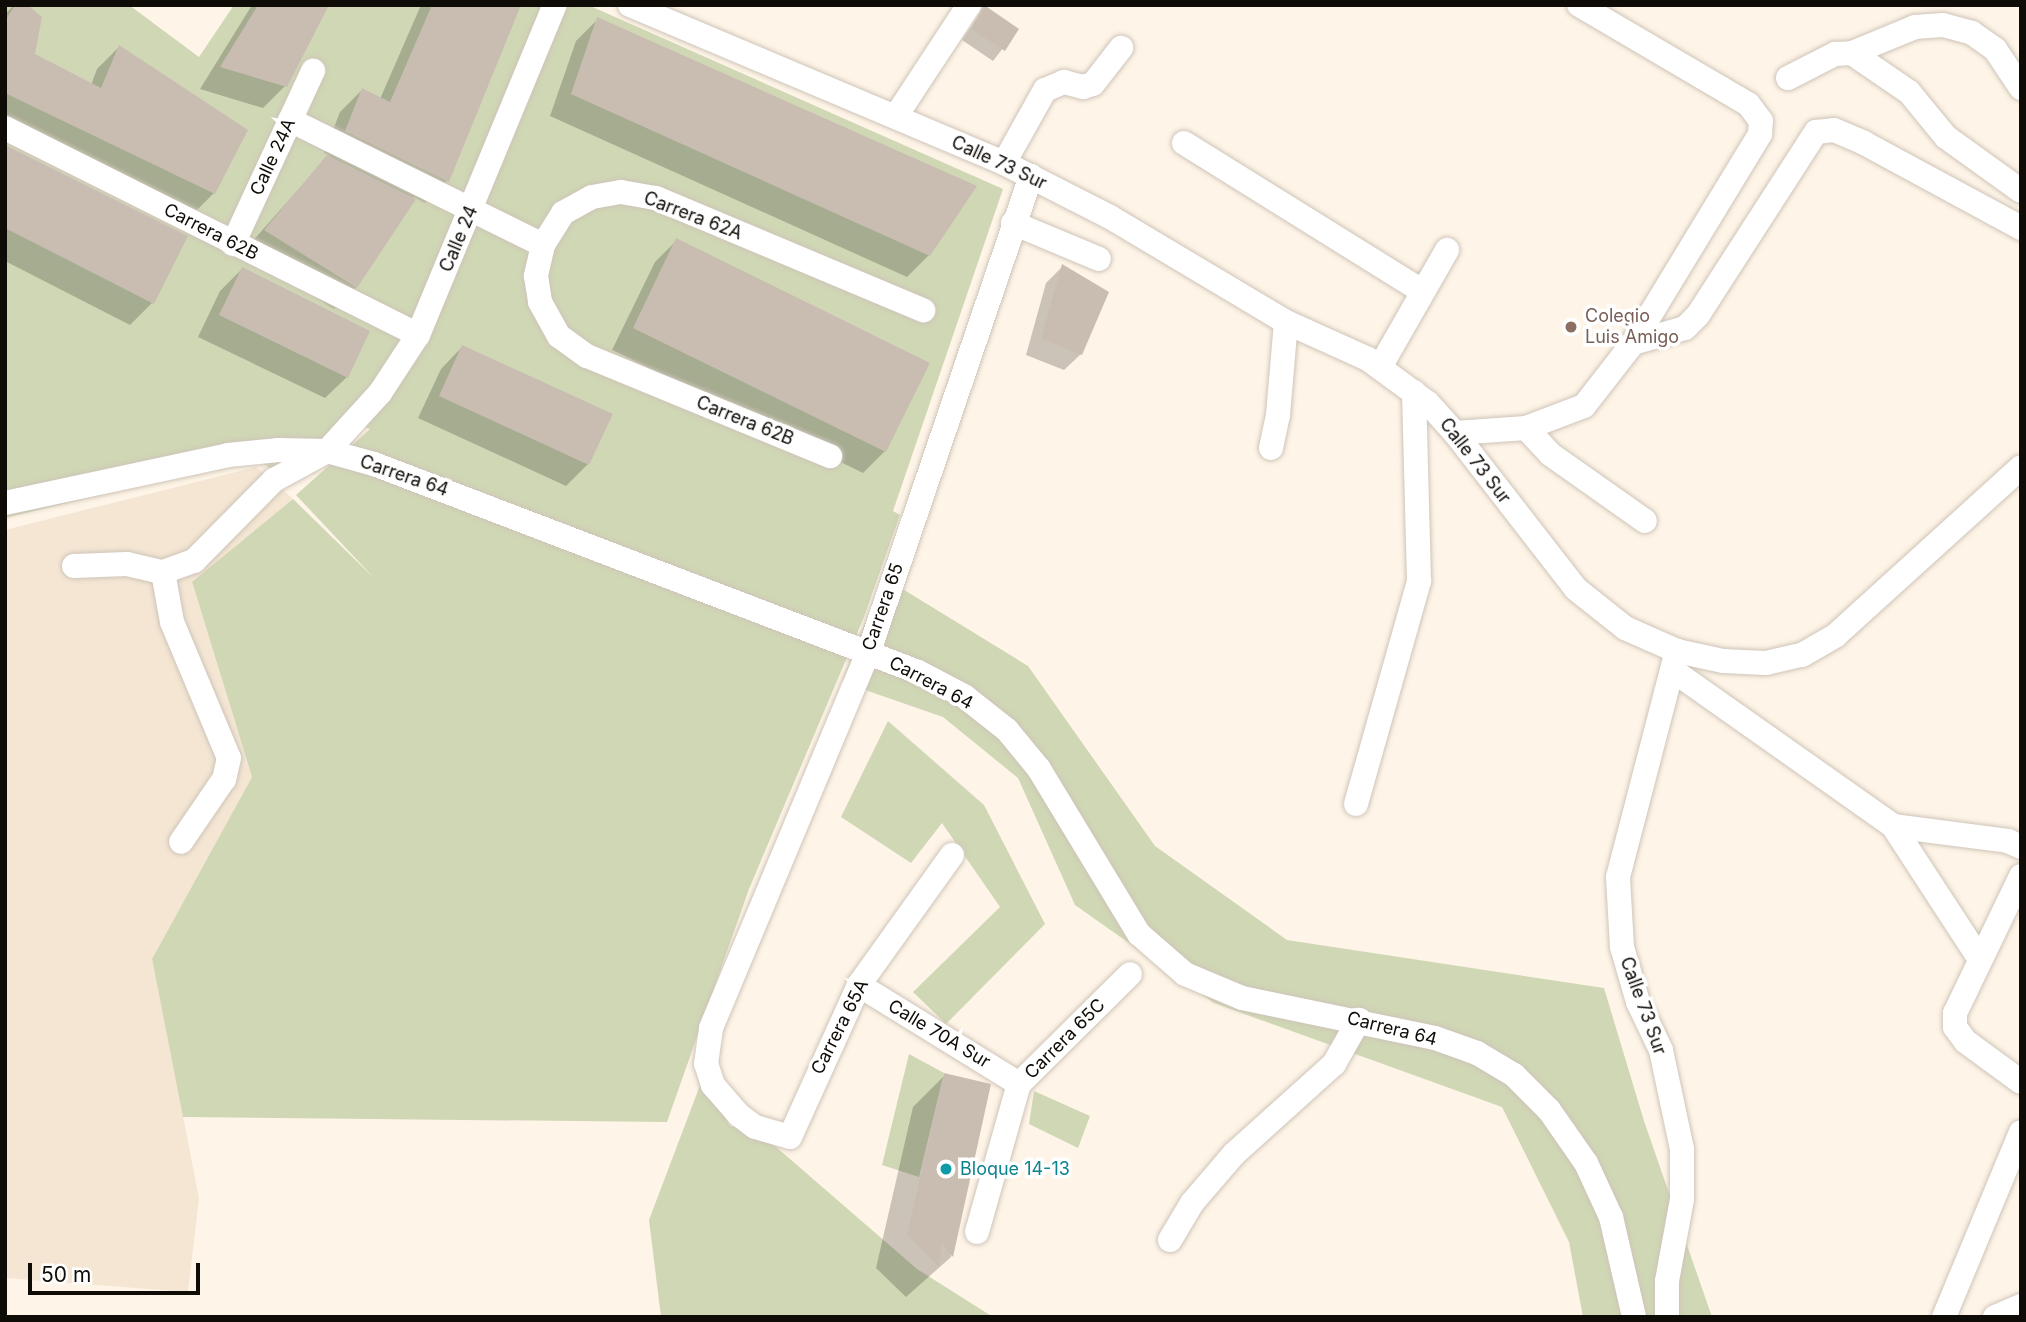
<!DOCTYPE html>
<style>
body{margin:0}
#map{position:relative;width:2026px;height:1322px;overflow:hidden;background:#fef4e7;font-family:Inter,sans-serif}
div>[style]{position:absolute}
.built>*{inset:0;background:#f4e6d3}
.green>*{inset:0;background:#d0d7b5}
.shadow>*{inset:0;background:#0003}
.building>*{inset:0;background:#c9bdb2}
.roads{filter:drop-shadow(0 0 2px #cec4b8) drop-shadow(0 0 2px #cec4b8)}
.minor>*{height:24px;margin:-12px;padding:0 12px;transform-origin:12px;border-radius:12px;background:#fff}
.dots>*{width:19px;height:19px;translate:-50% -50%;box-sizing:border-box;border:4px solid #fff;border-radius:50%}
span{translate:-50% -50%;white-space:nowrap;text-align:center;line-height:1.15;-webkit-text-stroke:7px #fff;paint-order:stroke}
.street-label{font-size:18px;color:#0f0c08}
.education-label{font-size:18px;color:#785e54}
.left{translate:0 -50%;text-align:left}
.culture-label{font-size:18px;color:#0d838f}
.frame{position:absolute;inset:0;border:7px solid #0f0c08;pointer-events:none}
.scale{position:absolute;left:28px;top:1263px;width:172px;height:32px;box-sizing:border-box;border:4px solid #0f0c08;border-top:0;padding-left:9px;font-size:21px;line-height:24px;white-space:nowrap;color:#0f0c08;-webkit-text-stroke:5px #fff;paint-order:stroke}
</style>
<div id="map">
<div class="built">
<div style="clip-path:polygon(256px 467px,293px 499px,192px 583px,252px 777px,152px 959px,199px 1198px,188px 1292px,5px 1278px,5px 530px)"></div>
</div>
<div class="green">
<div style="clip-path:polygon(5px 5px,129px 5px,199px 57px,234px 5px,588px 5px,1003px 189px,893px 511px,900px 515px,864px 617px,749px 889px,667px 1122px,183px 1117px,152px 959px,252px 777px,192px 582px,293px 499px,375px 579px,296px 495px,370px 429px,354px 423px,295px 483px,254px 458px,5px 518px)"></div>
<div style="clip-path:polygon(883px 577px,1028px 666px,1155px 846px,1287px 940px,1604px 988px,1644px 1121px,1712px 1317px,1583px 1317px,1569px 1242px,1502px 1107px,1214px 1003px,1075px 905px,1018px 778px,943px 717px,842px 682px)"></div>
<div style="clip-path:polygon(888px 721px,984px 805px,1045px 924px,946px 1024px,913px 992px,1000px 907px,942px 823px,911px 863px,841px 817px)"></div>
<div style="clip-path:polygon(909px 1054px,944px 1073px,919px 1177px,882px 1165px)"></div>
<div style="clip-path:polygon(702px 1080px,730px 1126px,760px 1133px,917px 1269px,993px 1317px,661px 1317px,649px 1220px)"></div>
<div style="clip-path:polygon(1034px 1091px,1090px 1116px,1078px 1148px,1029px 1124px)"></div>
</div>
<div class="shadow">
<div style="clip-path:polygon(14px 5px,26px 5px,33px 55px,91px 85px,97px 69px,119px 47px,214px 193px,192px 215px,5px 125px,5px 14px)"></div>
<div style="clip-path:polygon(252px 5px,327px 5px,285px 86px,263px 108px,200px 89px)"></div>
<div style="clip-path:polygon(421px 5px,519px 5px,447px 181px,425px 203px,414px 197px,356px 287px,334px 309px,243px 252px,329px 155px,324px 153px,340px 112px,362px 90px,380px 99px)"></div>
<div style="clip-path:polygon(984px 7px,1017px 30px,993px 61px,962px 40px)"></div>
<div style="clip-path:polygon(598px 19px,929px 255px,907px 277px,550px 116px,576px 41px)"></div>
<div style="clip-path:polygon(5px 147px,185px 237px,152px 303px,130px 325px,5px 261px)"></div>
<div style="clip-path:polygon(677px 240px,885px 451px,863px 473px,612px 350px,655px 262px)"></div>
<div style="clip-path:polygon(1063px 266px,1081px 354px,1064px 370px,1026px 355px,1046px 283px)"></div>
<div style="clip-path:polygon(242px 269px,347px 377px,325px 398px,198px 337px,220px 291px)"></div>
<div style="clip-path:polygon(462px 347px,588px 464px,566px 486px,418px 418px,441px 369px)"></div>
<div style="clip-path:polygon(945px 1075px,989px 1085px,951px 1257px,906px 1297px,876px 1268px,913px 1107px)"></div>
</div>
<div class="building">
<div style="clip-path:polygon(15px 5px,28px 5px,42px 17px,35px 54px,101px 88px,119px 45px,248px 130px,215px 194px,5px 93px,5px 21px)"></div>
<div style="clip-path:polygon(258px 5px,329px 5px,287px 87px,220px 67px)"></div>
<div style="clip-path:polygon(432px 5px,521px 5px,449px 182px,345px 131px,362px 88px,390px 102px)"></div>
<div style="clip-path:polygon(984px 5px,1019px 29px,1005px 51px,971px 29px)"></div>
<div style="clip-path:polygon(597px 17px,977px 186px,930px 256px,571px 94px)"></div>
<div style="clip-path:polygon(5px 145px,188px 236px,154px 304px,5px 228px)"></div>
<div style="clip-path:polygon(327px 155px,416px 199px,357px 288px,264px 230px)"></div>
<div style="clip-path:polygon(676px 238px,930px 363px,886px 452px,633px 328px)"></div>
<div style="clip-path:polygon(1062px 264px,1109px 292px,1082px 355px,1041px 339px)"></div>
<div style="clip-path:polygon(242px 267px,370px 331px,348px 378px,219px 315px)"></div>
<div style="clip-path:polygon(462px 345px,613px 414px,589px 465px,439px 396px)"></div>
<div style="clip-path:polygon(944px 1073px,991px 1084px,953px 1257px,942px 1244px,939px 1267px,907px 1235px)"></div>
</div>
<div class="roads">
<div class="minor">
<div style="left:630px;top:5px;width:406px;rotate:22.9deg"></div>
<div style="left:1004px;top:163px;width:119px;rotate:27deg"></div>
<div style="left:1110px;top:217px;width:205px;rotate:30.8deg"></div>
<div style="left:1286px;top:322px;width:90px;rotate:24.3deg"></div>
<div style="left:1368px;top:359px;width:74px;rotate:36.3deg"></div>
<div style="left:1428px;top:403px;width:40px;rotate:48deg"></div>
<div style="left:1455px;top:433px;width:197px;rotate:52.2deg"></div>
<div style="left:1576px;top:589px;width:63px;rotate:38.5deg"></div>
<div style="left:1625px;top:628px;width:57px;rotate:23.9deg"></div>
<div style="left:1677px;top:651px;width:47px;rotate:12.3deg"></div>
<div style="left:1723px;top:661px;width:43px;rotate:2.7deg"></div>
<div style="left:1766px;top:663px;width:37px;rotate:-13deg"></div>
<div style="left:1802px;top:655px;width:39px;rotate:-30deg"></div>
<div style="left:1836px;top:635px;width:250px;rotate:-42.2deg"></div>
<div style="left:1852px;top:53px;width:68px;rotate:-22.4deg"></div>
<div style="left:1915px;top:27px;width:28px;rotate:-4deg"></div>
<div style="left:1943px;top:25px;width:30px;rotate:15deg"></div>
<div style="left:1972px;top:33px;width:28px;rotate:35deg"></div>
<div style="left:1995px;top:49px;width:47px;rotate:56.3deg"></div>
<div style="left:1788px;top:78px;width:53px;rotate:-27.1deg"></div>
<div style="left:1835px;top:54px;width:17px;rotate:-3deg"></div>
<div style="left:1852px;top:53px;width:69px;rotate:34.4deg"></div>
<div style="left:1909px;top:92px;width:58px;rotate:50.6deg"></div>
<div style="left:1946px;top:137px;width:92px;rotate:35.8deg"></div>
<div style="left:896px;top:116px;width:133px;rotate:-56.7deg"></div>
<div style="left:290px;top:120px;width:282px;rotate:26.3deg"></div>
<div style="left:543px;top:245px;width:38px;rotate:-58deg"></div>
<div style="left:563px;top:213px;width:33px;rotate:-29deg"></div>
<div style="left:592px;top:197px;width:29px;rotate:-10deg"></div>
<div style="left:621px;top:192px;width:36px;rotate:10deg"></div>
<div style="left:656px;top:198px;width:290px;rotate:22.8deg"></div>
<div style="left:5px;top:128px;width:462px;rotate:26.6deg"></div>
<div style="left:1184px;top:143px;width:280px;rotate:31.9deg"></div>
<div style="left:1004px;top:163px;width:84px;rotate:-60.7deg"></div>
<div style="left:1045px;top:90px;width:21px;rotate:-23deg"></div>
<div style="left:1064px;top:82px;width:20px;rotate:15deg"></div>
<div style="left:1083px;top:87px;width:10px;rotate:-17deg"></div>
<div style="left:1093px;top:84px;width:46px;rotate:-52.1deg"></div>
<div style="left:1013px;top:223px;width:93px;rotate:22.7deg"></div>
<div style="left:233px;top:244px;width:191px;rotate:-65.2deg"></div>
<div style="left:543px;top:245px;width:32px;rotate:103deg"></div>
<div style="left:536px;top:276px;width:26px;rotate:81deg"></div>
<div style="left:540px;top:302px;width:39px;rotate:61deg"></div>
<div style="left:559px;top:336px;width:34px;rotate:36deg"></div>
<div style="left:587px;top:356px;width:263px;rotate:22.4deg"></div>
<div style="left:1633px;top:343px;width:54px;rotate:-16.1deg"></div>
<div style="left:1685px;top:328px;width:18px;rotate:-45deg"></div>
<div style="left:1698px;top:315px;width:218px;rotate:-57.2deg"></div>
<div style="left:1816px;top:132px;width:18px;rotate:-6deg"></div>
<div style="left:1834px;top:130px;width:33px;rotate:23deg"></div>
<div style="left:1864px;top:143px;width:179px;rotate:28.4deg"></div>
<div style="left:1380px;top:367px;width:135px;rotate:-60.2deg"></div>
<div style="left:1526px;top:428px;width:35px;rotate:47deg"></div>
<div style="left:1550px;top:454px;width:116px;rotate:35.2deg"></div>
<div style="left:1455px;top:433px;width:71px;rotate:-4deg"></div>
<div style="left:1526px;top:428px;width:62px;rotate:-20.8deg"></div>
<div style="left:1584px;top:406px;width:80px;rotate:-52.1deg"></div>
<div style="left:1633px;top:343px;width:245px;rotate:-58.7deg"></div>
<div style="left:1760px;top:134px;width:13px;rotate:-86deg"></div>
<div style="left:1761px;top:121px;width:21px;rotate:-127deg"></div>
<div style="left:1748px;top:104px;width:196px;rotate:-149.6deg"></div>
<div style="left:1271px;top:448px;width:34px;rotate:-78deg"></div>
<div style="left:1278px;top:415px;width:93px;rotate:-85.1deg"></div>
<div style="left:5px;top:503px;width:228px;rotate:-12.1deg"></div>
<div style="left:228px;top:455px;width:51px;rotate:-5.6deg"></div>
<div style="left:279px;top:450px;width:48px;rotate:1.2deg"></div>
<div style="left:327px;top:451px;width:49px;rotate:15.5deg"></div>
<div style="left:374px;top:464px;width:582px;rotate:20.92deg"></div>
<div style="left:918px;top:672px;width:52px;rotate:27.6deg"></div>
<div style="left:964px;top:696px;width:55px;rotate:38.3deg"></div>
<div style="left:1007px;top:730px;width:50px;rotate:50.6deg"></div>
<div style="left:1039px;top:769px;width:193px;rotate:58.8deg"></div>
<div style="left:1139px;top:934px;width:61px;rotate:41deg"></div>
<div style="left:1185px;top:974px;width:62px;rotate:22.8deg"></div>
<div style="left:1242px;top:998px;width:197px;rotate:11.7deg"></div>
<div style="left:1435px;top:1038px;width:45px;rotate:19.7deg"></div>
<div style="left:1477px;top:1053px;width:43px;rotate:30.7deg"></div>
<div style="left:1514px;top:1075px;width:49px;rotate:45deg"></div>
<div style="left:1549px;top:1110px;width:65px;rotate:55.1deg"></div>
<div style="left:1586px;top:1163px;width:60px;rotate:65.2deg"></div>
<div style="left:1611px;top:1217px;width:103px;rotate:77deg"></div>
<div style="left:74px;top:566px;width:53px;rotate:-2.2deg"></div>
<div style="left:127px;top:564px;width:37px;rotate:13deg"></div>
<div style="left:163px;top:572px;width:33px;rotate:-20deg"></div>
<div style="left:194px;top:561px;width:114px;rotate:-45.4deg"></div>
<div style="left:274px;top:480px;width:60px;rotate:-28.7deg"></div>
<div style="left:327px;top:451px;width:79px;rotate:-47.6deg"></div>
<div style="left:380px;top:393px;width:69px;rotate:-56.8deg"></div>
<div style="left:418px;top:335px;width:357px;rotate:-67.5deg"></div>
<div style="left:163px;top:572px;width:51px;rotate:79.8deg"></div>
<div style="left:172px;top:622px;width:147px;rotate:67.3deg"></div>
<div style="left:229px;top:758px;width:22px;rotate:103deg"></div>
<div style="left:224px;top:779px;width:76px;rotate:124.3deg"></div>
<div style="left:1675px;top:672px;width:267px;rotate:35.2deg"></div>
<div style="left:1893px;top:826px;width:158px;rotate:56.9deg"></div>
<div style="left:1356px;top:804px;width:232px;rotate:-74.2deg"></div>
<div style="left:1419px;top:581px;width:189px;rotate:-91.5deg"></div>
<div style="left:1893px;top:826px;width:116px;rotate:7.4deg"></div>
<div style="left:2008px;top:841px;width:14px;rotate:25deg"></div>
<div style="left:952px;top:855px;width:160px;rotate:125.6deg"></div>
<div style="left:859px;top:985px;width:167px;rotate:114.4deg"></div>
<div style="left:790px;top:1137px;width:36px;rotate:-164deg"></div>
<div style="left:755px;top:1127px;width:20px;rotate:-143deg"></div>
<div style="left:739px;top:1115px;width:40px;rotate:-131deg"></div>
<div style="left:713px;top:1085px;width:22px;rotate:-108deg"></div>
<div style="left:706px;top:1064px;width:36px;rotate:-82deg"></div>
<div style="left:711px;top:1028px;width:409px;rotate:-67.3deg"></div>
<div style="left:869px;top:651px;width:502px;rotate:-71.17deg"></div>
<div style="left:2021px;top:876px;width:152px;rotate:115.7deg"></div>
<div style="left:1955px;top:1013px;width:14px;rotate:90deg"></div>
<div style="left:1955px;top:1027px;width:17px;rotate:54deg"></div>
<div style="left:1965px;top:1041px;width:69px;rotate:36.2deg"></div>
<div style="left:859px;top:985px;width:188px;rotate:31.7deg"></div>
<div style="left:977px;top:1232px;width:154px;rotate:-74.2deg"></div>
<div style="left:1019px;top:1084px;width:156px;rotate:-44.7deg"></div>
<div style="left:1170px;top:1240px;width:43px;rotate:-59.3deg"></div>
<div style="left:1192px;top:1203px;width:65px;rotate:-49.4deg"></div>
<div style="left:1234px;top:1154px;width:135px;rotate:-42deg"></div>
<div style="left:1334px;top:1064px;width:51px;rotate:-60.4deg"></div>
<div style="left:1667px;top:1317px;width:36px;rotate:-90deg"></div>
<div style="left:1667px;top:1281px;width:83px;rotate:-79.6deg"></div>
<div style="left:1682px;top:1199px;width:50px;rotate:-90deg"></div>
<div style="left:1682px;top:1149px;width:101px;rotate:-102deg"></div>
<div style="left:1661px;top:1050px;width:53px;rotate:-115.6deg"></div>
<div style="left:1638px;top:1002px;width:57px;rotate:-106.2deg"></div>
<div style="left:1622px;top:947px;width:70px;rotate:-93.3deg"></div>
<div style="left:1618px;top:877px;width:234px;rotate:-75.4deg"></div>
<div style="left:1944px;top:1317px;width:200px;rotate:-67.4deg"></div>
<div style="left:1995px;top:1317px;width:28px;rotate:-23deg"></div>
</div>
</div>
<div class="dots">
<div style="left:1571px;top:327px;background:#8d6e63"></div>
<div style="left:946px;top:1169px;background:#0f9aa8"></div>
</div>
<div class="street-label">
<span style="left:273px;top:157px;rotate:-65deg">Calle 24A</span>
<span style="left:999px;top:163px;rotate:25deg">Calle 73 Sur</span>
<span style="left:693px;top:216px;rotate:21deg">Carrera 62A</span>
<span style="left:211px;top:232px;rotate:27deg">Carrera 62B</span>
<span style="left:459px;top:239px;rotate:-67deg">Calle 24</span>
<span style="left:745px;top:421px;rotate:22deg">Carrera 62B</span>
<span style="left:1475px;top:461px;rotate:52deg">Calle 73 Sur</span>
<span style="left:404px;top:476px;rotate:19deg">Carrera 64</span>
<span style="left:883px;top:607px;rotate:-71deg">Carrera 65</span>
<span style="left:931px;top:683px;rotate:28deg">Carrera 64</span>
<span style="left:1643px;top:1006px;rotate:70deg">Calle 73 Sur</span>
<span style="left:840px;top:1027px;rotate:-63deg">Carrera 65A</span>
<span style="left:1392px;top:1029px;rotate:14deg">Carrera 64</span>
<span style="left:939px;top:1034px;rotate:31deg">Calle 70A Sur</span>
<span style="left:1065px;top:1039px;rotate:-45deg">Carrera 65C</span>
</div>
<div class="education-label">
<span class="left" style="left:1585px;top:327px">Colegio<br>Luis Amigo</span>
</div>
<div class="culture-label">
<span class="left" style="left:960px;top:1169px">Bloque 14-13</span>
</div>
<div class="frame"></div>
<div class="scale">50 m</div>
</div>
